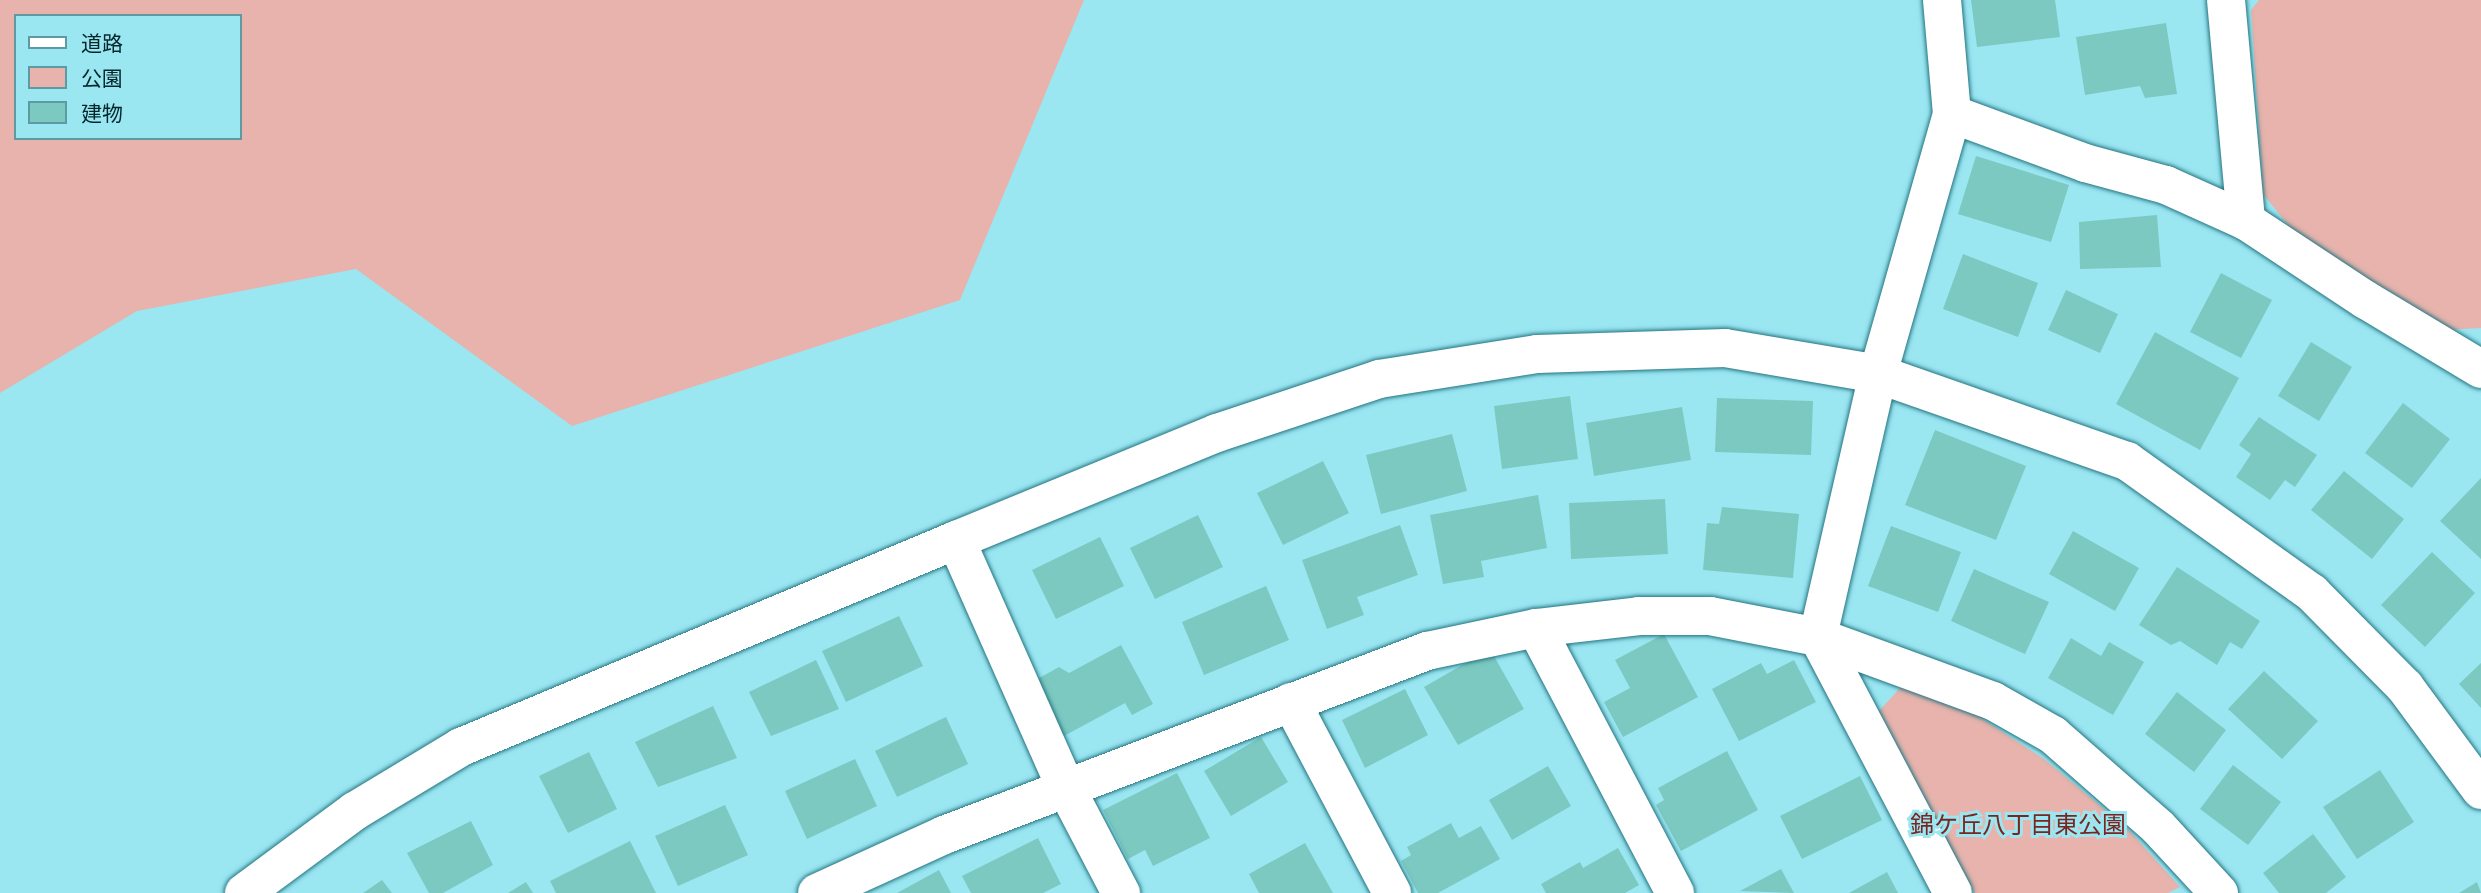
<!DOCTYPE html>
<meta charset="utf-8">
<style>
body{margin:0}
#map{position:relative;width:2481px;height:893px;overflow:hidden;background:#9ae7f2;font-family:"Archivo Narrow","Noto Sans JP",sans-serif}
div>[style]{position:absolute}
.green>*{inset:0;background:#e7b3ac}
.building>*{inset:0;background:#7cc9c1}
.roads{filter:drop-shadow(0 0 2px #247580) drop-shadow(0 0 2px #247580)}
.minor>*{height:38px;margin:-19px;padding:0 19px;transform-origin:19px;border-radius:19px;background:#fff}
.tertiary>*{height:38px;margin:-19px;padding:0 19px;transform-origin:19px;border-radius:19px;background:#fff}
span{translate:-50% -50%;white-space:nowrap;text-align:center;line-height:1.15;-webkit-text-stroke:6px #9ae7f2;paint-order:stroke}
.park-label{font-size:24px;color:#7a2520}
.legend{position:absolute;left:14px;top:14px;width:228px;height:126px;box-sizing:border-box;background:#9ae7f2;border:2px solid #5e9aa2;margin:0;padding:9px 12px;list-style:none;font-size:21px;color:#05272b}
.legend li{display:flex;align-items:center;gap:14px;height:35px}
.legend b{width:35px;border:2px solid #5e9aa2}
</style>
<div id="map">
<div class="green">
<div style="clip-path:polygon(evenodd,0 0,1084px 0,960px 300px,572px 426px,356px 269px,137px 311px,0 393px,0 0,16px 16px,240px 16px,240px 138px,16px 138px,16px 16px)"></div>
<div style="clip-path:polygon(2259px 0,2481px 0,2481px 328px,2445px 330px,2292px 230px,2263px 194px,2251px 10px)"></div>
<div style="clip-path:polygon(1901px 687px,1975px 714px,2044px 759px,2126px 827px,2180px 887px,2168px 893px,1974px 893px,1879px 711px)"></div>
</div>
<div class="building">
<div style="clip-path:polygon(1971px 0,2055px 0,2060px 37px,1977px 47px)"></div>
<div style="clip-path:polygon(2166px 23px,2177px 94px,2145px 98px,2140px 86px,2085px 95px,2076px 37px)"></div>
<div style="clip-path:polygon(1976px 156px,2069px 185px,2051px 242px,1958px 214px)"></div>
<div style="clip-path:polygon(2157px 215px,2161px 267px,2080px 269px,2079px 222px)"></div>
<div style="clip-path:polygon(1963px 254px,2038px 283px,2018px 337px,1943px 309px)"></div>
<div style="clip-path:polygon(2221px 273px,2272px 300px,2241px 358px,2190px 332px)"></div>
<div style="clip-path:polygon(2066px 290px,2118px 314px,2100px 353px,2048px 330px)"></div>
<div style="clip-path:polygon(2155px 332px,2239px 378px,2200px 450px,2116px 404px)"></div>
<div style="clip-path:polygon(2311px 342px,2352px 367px,2319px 421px,2278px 396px)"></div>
<div style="clip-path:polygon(1570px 396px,1578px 459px,1502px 469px,1494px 406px)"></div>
<div style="clip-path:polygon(1717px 398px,1813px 401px,1811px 455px,1715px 452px)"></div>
<div style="clip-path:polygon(2403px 403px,2450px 439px,2412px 488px,2365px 453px)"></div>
<div style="clip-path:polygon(1682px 407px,1691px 460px,1594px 476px,1586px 423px)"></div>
<div style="clip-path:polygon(2259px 417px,2317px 455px,2295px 487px,2285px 480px,2270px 500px,2236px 477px,2251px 454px,2239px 445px)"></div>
<div style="clip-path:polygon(1935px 430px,2026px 466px,1996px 540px,1905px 505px)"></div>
<div style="clip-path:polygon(1452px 434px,1467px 491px,1381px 514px,1366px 455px)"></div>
<div style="clip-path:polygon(1323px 461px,1349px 513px,1283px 545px,1257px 493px)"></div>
<div style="clip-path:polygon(2344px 471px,2404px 519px,2372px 559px,2311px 510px)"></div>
<div style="clip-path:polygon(2481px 478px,2481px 559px,2440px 521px)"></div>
<div style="clip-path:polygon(1538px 495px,1547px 548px,1481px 561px,1484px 577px,1443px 584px,1430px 515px)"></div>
<div style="clip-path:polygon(1665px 499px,1668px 554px,1571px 559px,1569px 503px)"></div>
<div style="clip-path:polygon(1722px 507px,1799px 514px,1793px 578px,1703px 570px,1707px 523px,1719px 524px)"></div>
<div style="clip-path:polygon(1198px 515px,1223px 567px,1155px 599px,1130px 548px)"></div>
<div style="clip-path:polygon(1400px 525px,1418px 575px,1357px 597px,1364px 615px,1327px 629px,1302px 560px)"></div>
<div style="clip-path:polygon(1891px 526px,1961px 552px,1938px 612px,1868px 586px)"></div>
<div style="clip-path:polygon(2073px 531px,2139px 568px,2115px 611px,2049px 574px)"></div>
<div style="clip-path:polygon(1100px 537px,1124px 586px,1056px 619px,1032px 570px)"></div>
<div style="clip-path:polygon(2432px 552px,2475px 593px,2425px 647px,2381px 605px)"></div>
<div style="clip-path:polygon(2177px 567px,2260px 621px,2242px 649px,2230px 642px,2217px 665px,2180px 641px,2171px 645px,2139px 625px)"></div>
<div style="clip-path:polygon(1974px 569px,2049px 602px,2025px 654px,1951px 621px)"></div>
<div style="clip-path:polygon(1266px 586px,1289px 640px,1204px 675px,1182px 622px)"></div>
<div style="clip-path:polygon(899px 616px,923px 666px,846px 702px,822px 651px)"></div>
<div style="clip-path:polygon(1664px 634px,1698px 697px,1623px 737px,1604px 702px,1630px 688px,1615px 660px)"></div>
<div style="clip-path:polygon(2071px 638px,2101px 656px,2109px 642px,2144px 662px,2113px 715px,2048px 678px)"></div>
<div style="clip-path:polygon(1121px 645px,1153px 704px,1132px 715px,1125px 703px,1064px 736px,1034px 681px,1059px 667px,1069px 673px)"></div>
<div style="clip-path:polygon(1490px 649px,1524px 709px,1458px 745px,1424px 687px)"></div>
<div style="clip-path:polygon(816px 660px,839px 709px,771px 736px,749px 692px)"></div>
<div style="clip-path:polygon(1794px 660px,1816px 702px,1739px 741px,1712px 689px,1761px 663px,1767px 674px)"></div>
<div style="clip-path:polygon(2481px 663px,2481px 708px,2459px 684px)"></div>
<div style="clip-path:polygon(2264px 671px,2318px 721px,2282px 759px,2228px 709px)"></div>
<div style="clip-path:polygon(1405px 689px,1428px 735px,1365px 768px,1342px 720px)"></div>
<div style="clip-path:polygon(2177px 692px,2226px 730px,2194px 772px,2145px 734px)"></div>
<div style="clip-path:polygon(713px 706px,737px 758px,658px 787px,635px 742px)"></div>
<div style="clip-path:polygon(946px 717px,968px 764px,897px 797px,875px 751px)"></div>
<div style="clip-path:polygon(1261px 737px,1288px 782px,1231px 816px,1204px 771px)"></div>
<div style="clip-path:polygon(1727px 751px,1758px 810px,1681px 851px,1656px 805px,1664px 800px,1658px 788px)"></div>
<div style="clip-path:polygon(589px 752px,617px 809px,568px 833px,539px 776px)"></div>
<div style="clip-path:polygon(855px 759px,877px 806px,807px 839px,785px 791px)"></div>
<div style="clip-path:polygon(2233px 765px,2281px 802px,2248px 845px,2200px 809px)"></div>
<div style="clip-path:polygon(1548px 766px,1571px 806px,1512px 840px,1489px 800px)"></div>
<div style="clip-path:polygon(2380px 770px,2414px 822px,2357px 859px,2323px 807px)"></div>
<div style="clip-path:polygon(1177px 773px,1210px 838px,1153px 866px,1145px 850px,1128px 859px,1103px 810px)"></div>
<div style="clip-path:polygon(1860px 776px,1882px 820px,1802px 859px,1780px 816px)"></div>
<div style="clip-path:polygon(725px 805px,748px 855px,678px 886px,655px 836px)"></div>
<div style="clip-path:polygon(471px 821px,493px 865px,443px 893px,429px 893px,407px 853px)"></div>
<div style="clip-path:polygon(1451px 823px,1459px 838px,1481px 826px,1500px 859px,1438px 893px,1418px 893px,1401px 861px,1411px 855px,1407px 847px)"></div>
<div style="clip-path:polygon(2313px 834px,2346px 877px,2326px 893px,2279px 893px,2263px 873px)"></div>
<div style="clip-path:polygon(1038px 838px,1061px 884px,1043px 893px,971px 893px,962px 876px)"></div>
<div style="clip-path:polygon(630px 841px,656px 893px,556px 893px,550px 881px)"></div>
<div style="clip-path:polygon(1305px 843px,1333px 893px,1259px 893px,1249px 874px)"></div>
<div style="clip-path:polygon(1618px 848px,1639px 885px,1625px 893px,1546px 893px,1541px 884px,1580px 862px,1583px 868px)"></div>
<div style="clip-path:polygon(1781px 869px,1794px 893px,1740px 891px)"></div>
<div style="clip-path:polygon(939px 870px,951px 893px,897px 893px)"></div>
<div style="clip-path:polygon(1887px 872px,1898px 893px,1849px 893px)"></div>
<div style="clip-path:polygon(382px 880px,392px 893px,363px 893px)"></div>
<div style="clip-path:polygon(526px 882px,533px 893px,508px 893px)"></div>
<div style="clip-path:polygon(2477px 882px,2481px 893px,2459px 893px)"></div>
</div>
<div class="roads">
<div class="minor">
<div style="left:1942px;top:0;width:114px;rotate:85deg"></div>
<div style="left:1952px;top:114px;width:270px;rotate:105.9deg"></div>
<div style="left:1878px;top:374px;width:270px;rotate:102.9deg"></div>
<div style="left:1818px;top:637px;width:289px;rotate:62.2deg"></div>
<div style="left:2226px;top:0;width:222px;rotate:84.8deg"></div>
<div style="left:1952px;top:114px;width:142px;rotate:20.2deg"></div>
<div style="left:2085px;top:163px;width:84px;rotate:15.2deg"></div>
<div style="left:2166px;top:185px;width:88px;rotate:24.2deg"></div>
<div style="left:2246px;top:221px;width:144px;rotate:33.4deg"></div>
<div style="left:2366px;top:300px;width:134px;rotate:31deg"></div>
<div style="left:956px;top:540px;width:271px;rotate:66.1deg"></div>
<div style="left:1066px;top:788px;width:119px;rotate:62.4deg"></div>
<div style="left:1536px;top:628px;width:299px;rotate:62.3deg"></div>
<div style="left:1291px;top:702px;width:216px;rotate:62.1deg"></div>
<div style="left:817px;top:893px;width:140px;rotate:-24.5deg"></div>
<div style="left:944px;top:835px;width:517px;rotate:-20.85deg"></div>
<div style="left:1427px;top:651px;width:111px;rotate:-11.9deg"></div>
<div style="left:1536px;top:628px;width:104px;rotate:-6.6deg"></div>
<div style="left:1639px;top:616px;width:71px"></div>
<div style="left:1710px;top:616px;width:110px;rotate:11deg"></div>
<div style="left:1818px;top:637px;width:186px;rotate:20.1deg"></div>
<div style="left:1993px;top:701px;width:69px;rotate:29.5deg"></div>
<div style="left:2053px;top:735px;width:140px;rotate:41.2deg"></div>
<div style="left:2158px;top:827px;width:90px;rotate:47.3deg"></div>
</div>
<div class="tertiary">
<div style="left:244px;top:893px;width:138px;rotate:-36.5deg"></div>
<div style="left:355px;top:811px;width:124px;rotate:-31.1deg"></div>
<div style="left:461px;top:747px;width:537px;rotate:-22.69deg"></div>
<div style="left:956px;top:540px;width:282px;rotate:-22.3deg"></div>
<div style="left:1217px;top:433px;width:171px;rotate:-18.4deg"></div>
<div style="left:1379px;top:379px;width:160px;rotate:-9deg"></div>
<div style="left:1537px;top:354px;width:188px;rotate:-1.8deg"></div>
<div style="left:1725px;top:348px;width:155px;rotate:9.6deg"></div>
<div style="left:1878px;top:374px;width:264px;rotate:19.3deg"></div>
<div style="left:2127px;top:461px;width:227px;rotate:35.5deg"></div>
<div style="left:2312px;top:593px;width:132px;rotate:45.3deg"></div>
<div style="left:2405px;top:687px;width:128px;rotate:53.6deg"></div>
</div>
</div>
<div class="park-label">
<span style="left:2018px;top:825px">錦ケ丘八丁目東公園</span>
</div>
<ul class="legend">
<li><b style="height:9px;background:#fff"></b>道路</li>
<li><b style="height:19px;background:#e7b3ac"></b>公園</li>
<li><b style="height:19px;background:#7cc9c1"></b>建物</li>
</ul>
</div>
